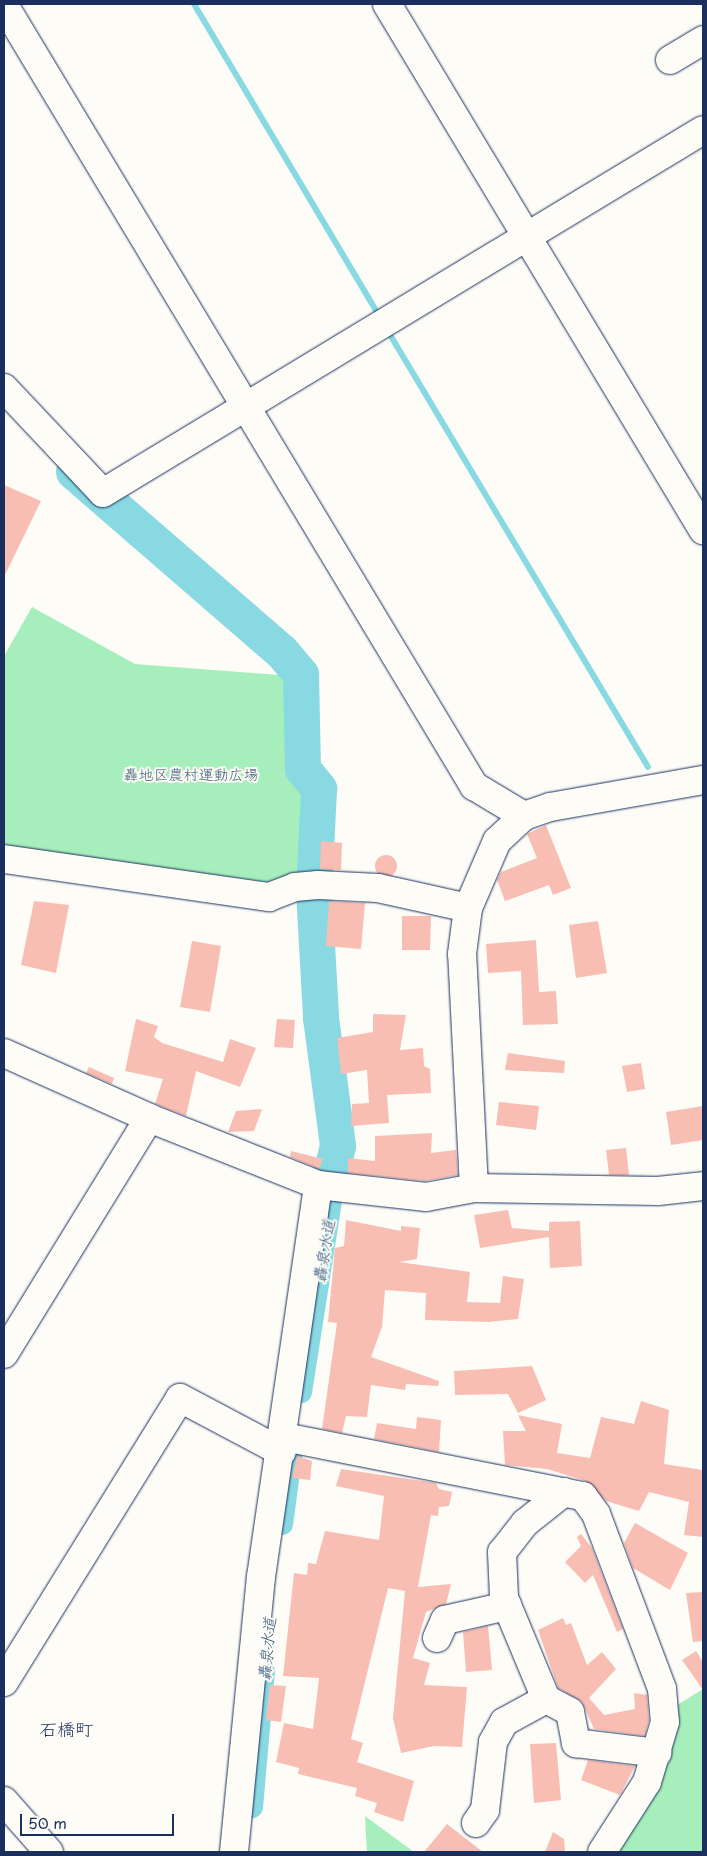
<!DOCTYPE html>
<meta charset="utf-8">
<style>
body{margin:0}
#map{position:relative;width:707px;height:1856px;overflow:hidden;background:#fdfcf7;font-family:"Playpen Sans","Klee One",sans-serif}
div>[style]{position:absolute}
.green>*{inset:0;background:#a6efbc}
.stream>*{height:6px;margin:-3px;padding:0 3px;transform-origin:3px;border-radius:3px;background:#88d9e2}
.canal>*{height:21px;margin:-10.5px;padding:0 10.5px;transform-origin:10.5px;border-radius:10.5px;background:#88d9e2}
.river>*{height:36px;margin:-18px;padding:0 18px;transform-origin:18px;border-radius:18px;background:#88d9e2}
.building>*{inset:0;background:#f9beb3}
.round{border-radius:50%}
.roads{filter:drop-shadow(0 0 1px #1b2f5e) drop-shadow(0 0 1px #1b2f5e)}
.minor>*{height:28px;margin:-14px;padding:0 14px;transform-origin:14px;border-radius:14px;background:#fdfcf7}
span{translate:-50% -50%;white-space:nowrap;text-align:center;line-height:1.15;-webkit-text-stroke:4px #fdfcf7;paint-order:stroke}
.park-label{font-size:15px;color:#3e5f76}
.water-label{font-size:16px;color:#365a7f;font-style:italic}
.quarter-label{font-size:18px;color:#1b2f5e}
.frame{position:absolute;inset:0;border:5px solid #1b2f5e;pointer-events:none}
.scale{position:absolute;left:20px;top:1814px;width:154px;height:22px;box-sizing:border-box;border:2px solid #1b2f5e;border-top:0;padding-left:6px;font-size:15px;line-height:18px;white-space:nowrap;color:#1b2f5e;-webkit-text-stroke:4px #fdfcf7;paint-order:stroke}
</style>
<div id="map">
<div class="green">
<div style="clip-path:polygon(32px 607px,135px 664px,293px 676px,298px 785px,313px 788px,308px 881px,271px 891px,4px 853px,4px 656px)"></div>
<div style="clip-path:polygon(703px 1689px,703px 1852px,609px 1852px,650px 1794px,674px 1741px,674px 1707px)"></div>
<div style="clip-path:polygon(365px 1816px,414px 1852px,367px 1852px)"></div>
</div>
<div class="stream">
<div style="left:194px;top:4px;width:364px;rotate:59.3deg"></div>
<div style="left:386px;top:328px;width:511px;rotate:59.17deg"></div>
</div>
<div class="canal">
<div style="left:301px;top:1392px;width:200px;rotate:-81.1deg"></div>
<div style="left:282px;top:1524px;width:75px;rotate:-82.3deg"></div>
<div style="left:252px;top:1807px;width:137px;rotate:-85deg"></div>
</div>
<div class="river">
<div style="left:74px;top:472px;width:275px;rotate:40.9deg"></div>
<div style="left:282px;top:652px;width:30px;rotate:50deg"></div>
<div style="left:301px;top:675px;width:94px;rotate:88.8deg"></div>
<div style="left:303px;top:769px;width:26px;rotate:51deg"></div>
<div style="left:319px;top:789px;width:102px;rotate:92.8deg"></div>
<div style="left:314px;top:891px;width:127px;rotate:86.8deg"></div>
<div style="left:321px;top:1018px;width:129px;rotate:82.4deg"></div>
<div style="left:338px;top:1146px;width:30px;rotate:104deg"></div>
</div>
<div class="building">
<div style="clip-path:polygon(4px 485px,41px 501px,4px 577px)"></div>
<div style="clip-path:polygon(546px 825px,571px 888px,553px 895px,549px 885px,505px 901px,497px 880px,501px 872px,537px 858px,527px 834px)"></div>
<div style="clip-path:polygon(321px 841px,342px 843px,341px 870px,320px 869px)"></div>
<div class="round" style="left:375px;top:855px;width:22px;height:22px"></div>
<div style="clip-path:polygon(34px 901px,69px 905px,56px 973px,21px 965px)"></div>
<div style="clip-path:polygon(329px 901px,365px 903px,361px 949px,326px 946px)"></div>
<div style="clip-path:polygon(402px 916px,431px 916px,430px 950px,402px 950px)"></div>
<div style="clip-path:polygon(598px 921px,607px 973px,576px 978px,569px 925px)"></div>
<div style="clip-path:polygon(536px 940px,539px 992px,556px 991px,558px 1024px,523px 1025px,521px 971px,488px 973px,486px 944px)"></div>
<div style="clip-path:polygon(192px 941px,221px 946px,210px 1012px,180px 1007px)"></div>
<div style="clip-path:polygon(373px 1014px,406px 1015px,400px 1050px,423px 1048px,424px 1066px,430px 1069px,431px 1093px,387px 1095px,389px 1123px,351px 1126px,352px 1104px,369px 1103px,367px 1070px,341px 1074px,337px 1038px,373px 1032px)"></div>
<div style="clip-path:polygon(136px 1019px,158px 1026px,154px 1037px,162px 1043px,223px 1062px,230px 1039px,256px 1048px,240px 1087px,196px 1071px,186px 1116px,155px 1104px,163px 1079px,125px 1071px)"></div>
<div style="clip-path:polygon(277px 1019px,295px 1020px,293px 1048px,274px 1047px)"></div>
<div style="clip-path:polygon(508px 1053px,565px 1061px,564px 1073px,505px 1070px)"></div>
<div style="clip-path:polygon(641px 1063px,645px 1089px,627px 1092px,622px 1066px)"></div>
<div style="clip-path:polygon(89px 1067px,114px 1078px,112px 1084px,86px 1073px)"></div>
<div style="clip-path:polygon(499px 1102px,539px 1106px,536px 1130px,496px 1125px)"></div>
<div style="clip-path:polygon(703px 1106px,703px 1140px,671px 1145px,666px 1112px)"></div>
<div style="clip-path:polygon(262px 1109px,254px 1131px,228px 1132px,236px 1111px)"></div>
<div style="clip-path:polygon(432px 1133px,431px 1153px,456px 1150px,458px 1175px,425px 1181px,348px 1173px,348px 1158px,375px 1161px,375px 1136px)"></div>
<div style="clip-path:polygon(626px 1148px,629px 1175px,609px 1175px,606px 1150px)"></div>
<div style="clip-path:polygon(291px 1151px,323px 1159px,319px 1169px,290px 1157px)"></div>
<div style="clip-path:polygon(508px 1210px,512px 1228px,549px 1231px,549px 1222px,580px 1221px,582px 1266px,550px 1268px,549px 1237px,480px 1248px,474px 1215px)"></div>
<div style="clip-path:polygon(346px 1220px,401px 1231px,401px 1226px,420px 1228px,417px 1259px,399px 1262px,470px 1272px,467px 1302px,500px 1303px,503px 1276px,524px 1279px,518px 1319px,489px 1322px,425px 1320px,426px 1293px,385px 1290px,382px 1327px,371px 1357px,439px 1381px,438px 1386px,406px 1384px,405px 1390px,371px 1385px,367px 1417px,346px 1416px,342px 1433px,322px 1429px,337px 1323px,328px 1322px,335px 1248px,344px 1246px)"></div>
<div style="clip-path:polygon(532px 1366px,546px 1400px,518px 1413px,508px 1394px,455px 1395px,454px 1371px)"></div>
<div style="clip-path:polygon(641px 1401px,669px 1410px,664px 1464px,703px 1470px,703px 1537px,684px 1535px,689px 1502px,649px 1492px,639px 1511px,606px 1501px,586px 1481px,547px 1469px,505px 1465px,503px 1431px,526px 1431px,518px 1415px,562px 1424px,557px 1453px,590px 1458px,601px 1417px,634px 1424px)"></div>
<div style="clip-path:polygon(417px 1417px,441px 1420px,439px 1452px,374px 1439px,377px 1423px,416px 1429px)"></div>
<div style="clip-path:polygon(297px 1456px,312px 1461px,310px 1480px,292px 1478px)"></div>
<div style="clip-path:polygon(341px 1469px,436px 1483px,439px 1489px,452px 1492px,449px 1506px,439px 1507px,438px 1516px,431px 1515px,418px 1587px,451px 1584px,446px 1604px,426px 1612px,413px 1658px,430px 1663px,424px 1685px,467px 1687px,462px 1747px,434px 1746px,401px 1753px,393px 1718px,405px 1591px,388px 1588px,351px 1739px,363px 1743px,357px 1762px,414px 1781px,403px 1822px,374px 1812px,377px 1803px,355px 1796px,357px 1788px,298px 1774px,299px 1768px,276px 1762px,284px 1723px,313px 1729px,319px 1678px,283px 1676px,294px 1573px,307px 1575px,308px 1563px,316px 1564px,325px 1531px,379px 1540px,384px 1496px,336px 1486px)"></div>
<div style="clip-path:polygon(635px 1523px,688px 1553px,670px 1590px,633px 1568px,624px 1543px)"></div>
<div style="clip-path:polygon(581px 1534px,592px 1548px,623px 1629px,617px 1632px,593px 1575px,585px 1583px,565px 1562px,581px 1546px,577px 1537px)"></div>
<div style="clip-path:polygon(703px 1592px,703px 1641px,693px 1642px,686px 1593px)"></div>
<div style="clip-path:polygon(563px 1618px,566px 1625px,571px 1623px,587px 1665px,602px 1652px,616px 1669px,589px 1698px,604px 1715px,635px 1709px,634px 1693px,647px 1695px,649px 1720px,645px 1736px,594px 1729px,582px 1702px,558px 1688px,538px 1630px)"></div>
<div style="clip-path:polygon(488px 1626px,492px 1670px,466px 1672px,463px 1632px)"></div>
<div style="clip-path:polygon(696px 1651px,703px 1662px,703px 1690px,682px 1660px)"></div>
<div style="clip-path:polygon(270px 1685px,286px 1686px,281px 1722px,266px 1720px)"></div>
<div style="clip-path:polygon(556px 1743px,561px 1800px,534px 1803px,530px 1744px)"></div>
<div style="clip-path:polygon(588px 1760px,635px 1766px,620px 1795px,581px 1780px)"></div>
<div style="clip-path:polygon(447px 1824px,483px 1852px,424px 1852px)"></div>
<div style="clip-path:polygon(553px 1832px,564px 1839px,565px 1852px,545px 1852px)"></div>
</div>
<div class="roads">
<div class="minor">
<div style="left:387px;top:4px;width:614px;rotate:59deg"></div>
<div style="left:4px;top:5px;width:912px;rotate:58.96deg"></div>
<div style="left:474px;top:786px;width:58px;rotate:31deg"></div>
<div style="left:670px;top:60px;width:39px;rotate:-31deg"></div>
<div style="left:4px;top:388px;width:144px;rotate:46.7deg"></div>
<div style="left:103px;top:493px;width:701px;rotate:-31.17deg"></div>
<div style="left:4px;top:859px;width:268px;rotate:8.2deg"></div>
<div style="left:269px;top:897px;width:28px;rotate:-21deg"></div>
<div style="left:295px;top:887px;width:23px;rotate:-5deg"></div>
<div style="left:318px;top:885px;width:60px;rotate:2.9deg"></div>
<div style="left:378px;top:888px;width:92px;rotate:12.5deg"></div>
<div style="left:4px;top:1053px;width:159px;rotate:24.1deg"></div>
<div style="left:149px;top:1118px;width:182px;rotate:21.6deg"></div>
<div style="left:318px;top:1185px;width:109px;rotate:6.3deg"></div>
<div style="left:426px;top:1197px;width:49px;rotate:-10.6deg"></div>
<div style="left:474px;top:1188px;width:184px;rotate:0.9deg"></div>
<div style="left:658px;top:1191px;width:45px;rotate:-6.3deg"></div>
<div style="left:474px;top:1188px;width:234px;rotate:-92.9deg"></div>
<div style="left:462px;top:954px;width:46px;rotate:-82.6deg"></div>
<div style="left:468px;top:908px;width:73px;rotate:-66.6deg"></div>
<div style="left:497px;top:841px;width:37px;rotate:-43deg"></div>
<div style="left:524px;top:816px;width:28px;rotate:-19deg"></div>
<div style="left:550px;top:807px;width:155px;rotate:-10deg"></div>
<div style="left:4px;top:1354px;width:277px;rotate:-58.4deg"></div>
<div style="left:284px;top:1437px;width:305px;rotate:11.2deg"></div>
<div style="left:583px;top:1496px;width:22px;rotate:54deg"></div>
<div style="left:596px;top:1514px;width:187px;rotate:69.3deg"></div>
<div style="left:662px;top:1689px;width:33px;rotate:85deg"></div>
<div style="left:665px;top:1722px;width:63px;rotate:106.7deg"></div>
<div style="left:647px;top:1782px;width:83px;rotate:122.7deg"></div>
<div style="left:564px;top:1492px;width:50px;rotate:141.5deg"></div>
<div style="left:525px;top:1523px;width:37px;rotate:128deg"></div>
<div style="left:502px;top:1552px;width:46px;rotate:87.5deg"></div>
<div style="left:504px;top:1598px;width:109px;rotate:67.4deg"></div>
<div style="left:546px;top:1699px;width:27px;rotate:28deg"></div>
<div style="left:570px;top:1712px;width:32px;rotate:79deg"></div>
<div style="left:576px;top:1743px;width:82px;rotate:7deg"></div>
<div style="left:437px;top:1638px;width:20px;rotate:-66deg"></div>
<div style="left:445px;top:1620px;width:64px;rotate:-12.7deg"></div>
<div style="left:4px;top:1682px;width:334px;rotate:-58.2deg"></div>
<div style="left:180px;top:1398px;width:115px;rotate:27.9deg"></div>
<div style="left:4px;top:1801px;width:68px;rotate:48.6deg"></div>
<div style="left:476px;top:1823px;width:16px;rotate:-55deg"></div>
<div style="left:485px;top:1810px;width:68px;rotate:-83.3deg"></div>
<div style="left:493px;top:1742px;width:23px;rotate:-61deg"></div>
<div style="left:504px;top:1722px;width:48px;rotate:-28.7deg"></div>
<div style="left:234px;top:1852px;width:276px;rotate:-84.4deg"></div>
<div style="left:261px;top:1577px;width:396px;rotate:-81.7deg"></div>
</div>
</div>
<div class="park-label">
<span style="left:191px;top:774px">轟地区農村運動広場</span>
</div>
<div class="water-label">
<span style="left:323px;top:1251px;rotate:-81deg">轟泉水道</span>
<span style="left:266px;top:1649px;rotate:-85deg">轟泉水道</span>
</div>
<div class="quarter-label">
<span style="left:66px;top:1729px">石橋町</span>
</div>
<div class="frame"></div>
<div class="scale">50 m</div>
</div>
